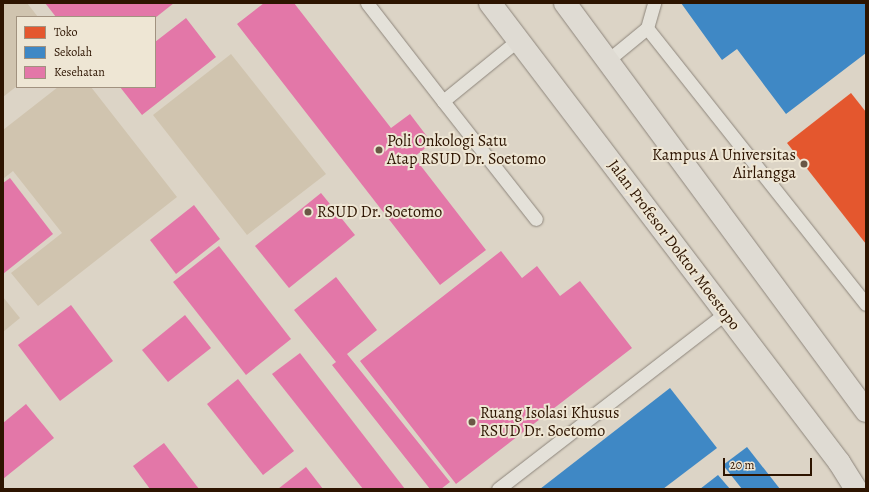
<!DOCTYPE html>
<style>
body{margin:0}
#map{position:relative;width:869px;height:492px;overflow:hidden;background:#dcd4c6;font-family:Alegreya,serif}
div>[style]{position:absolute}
.green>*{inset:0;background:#d0c4af}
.shops>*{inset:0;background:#e4572e}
.schools>*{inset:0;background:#3f88c5}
.health>*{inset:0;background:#e377a8}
.roads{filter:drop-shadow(0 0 1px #8d857b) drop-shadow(0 0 1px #8d857b)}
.service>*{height:13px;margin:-6.5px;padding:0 6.5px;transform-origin:6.5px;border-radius:6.5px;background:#e4e1d9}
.primary>*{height:22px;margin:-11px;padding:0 11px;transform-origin:11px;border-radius:11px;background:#dfdbd3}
.dots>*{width:11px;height:11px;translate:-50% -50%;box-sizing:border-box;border:2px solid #eee6d4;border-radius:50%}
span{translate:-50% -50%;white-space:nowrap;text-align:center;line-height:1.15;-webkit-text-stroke:4px #eee6d4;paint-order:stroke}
.poi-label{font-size:16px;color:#2d1400}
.left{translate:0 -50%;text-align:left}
.right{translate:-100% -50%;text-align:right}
.street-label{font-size:16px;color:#2d1400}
.frame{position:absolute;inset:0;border:4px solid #2d1400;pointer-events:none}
.legend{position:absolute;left:16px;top:16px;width:140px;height:72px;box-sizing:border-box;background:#eee6d4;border:1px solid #a1927f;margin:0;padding:5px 7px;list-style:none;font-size:12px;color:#2d1400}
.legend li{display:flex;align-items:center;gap:8px;height:20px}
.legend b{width:20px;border:1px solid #a1927f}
.scale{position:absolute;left:723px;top:458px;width:89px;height:18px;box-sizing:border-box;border:2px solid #2d1400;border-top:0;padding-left:5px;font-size:12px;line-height:14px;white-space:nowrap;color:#2d1400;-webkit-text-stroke:3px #eee6d4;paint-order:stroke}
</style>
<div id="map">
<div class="green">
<div style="clip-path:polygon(3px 3px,27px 3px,38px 17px,17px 17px,17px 86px,3px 97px)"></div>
<div style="clip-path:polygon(231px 54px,326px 174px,247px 235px,153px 115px)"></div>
<div style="clip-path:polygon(58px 87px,91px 87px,177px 197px,38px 306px,11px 273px,62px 233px,13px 171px,3px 179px,3px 130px)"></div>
<div style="clip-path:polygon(3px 297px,20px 318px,3px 332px)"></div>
</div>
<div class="shops">
<div style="clip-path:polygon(851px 93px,866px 112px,866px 244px,787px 143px)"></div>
</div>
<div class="schools">
<div style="clip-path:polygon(681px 3px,866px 3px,866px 53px,786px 114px,737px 49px,722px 60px)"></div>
<div style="clip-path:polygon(670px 388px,717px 448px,663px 489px,540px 489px)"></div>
<div style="clip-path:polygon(747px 447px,780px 489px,742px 489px,723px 465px)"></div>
<div style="clip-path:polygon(718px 475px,730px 489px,700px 489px)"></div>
</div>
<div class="health">
<div style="clip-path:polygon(45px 3px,174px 3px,155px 18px,56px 17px)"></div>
<div style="clip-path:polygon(264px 3px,294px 3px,391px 128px,410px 114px,432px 143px,414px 157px,486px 250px,440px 285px,237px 24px)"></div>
<div style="clip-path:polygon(186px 18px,216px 57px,142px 115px,120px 87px,155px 87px,155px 42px)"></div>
<div style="clip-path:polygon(10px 178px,53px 234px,3px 274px,3px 183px)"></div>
<div style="clip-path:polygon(321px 193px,355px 235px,289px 288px,255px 246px)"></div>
<div style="clip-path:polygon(194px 205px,220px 239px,176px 274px,150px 240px)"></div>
<div style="clip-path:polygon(219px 246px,291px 339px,246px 375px,173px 282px)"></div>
<div style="clip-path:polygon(501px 251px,522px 278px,537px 266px,560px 296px,580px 281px,632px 348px,456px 484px,360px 361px)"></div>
<div style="clip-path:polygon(336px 277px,377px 330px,347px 354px,450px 482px,441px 489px,430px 489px,332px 365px,336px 362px,294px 310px)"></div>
<div style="clip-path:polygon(71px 305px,113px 361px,60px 401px,18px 345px)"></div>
<div style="clip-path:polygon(185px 315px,211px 348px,168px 382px,142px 350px)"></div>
<div style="clip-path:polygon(300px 353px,405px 489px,363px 489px,272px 374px)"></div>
<div style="clip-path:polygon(238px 379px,294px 451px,263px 475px,207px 404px)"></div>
<div style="clip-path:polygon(26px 404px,54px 438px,3px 479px,3px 423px)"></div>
<div style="clip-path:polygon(164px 443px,199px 489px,150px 489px,133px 466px)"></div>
<div style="clip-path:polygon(306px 467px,323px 489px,278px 489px)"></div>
</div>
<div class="roads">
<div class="service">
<div style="left:367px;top:3px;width:124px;rotate:52.2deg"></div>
<div style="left:443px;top:101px;width:97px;rotate:-39.1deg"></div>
<div style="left:647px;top:28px;width:352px;rotate:51.6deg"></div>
<div style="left:608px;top:60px;width:50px;rotate:-39.4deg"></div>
<div style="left:647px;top:28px;width:26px;rotate:-74deg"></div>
<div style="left:443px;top:101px;width:150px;rotate:51.8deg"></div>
<div style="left:498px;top:489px;width:288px;rotate:-37.7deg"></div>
</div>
<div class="primary">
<div style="left:490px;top:3px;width:577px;rotate:52.75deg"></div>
<div style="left:839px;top:462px;width:32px;rotate:58deg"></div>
<div style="left:565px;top:3px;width:507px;rotate:53.58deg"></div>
</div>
</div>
<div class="dots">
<div style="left:379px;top:150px;background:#6a5745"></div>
<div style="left:804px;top:164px;background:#6a5745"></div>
<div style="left:308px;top:212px;background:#6a5745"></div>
<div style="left:472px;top:422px;background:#6a5745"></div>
</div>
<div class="poi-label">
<span class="left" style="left:387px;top:150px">Poli Onkologi Satu<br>Atap RSUD Dr. Soetomo</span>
<span class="right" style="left:796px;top:164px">Kampus A Universitas<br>Airlangga</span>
<span class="left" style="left:317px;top:212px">RSUD Dr. Soetomo</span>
<span class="left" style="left:480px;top:422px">Ruang Isolasi Khusus<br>RSUD Dr. Soetomo</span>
</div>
<div class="street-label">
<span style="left:674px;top:245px;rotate:53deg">Jalan Profesor Doktor Moestopo</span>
</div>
<div class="frame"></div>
<ul class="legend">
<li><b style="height:11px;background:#e4572e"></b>Toko</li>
<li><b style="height:11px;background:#3f88c5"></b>Sekolah</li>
<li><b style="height:11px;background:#e377a8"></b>Kesehatan</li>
</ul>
<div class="scale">20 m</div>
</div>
